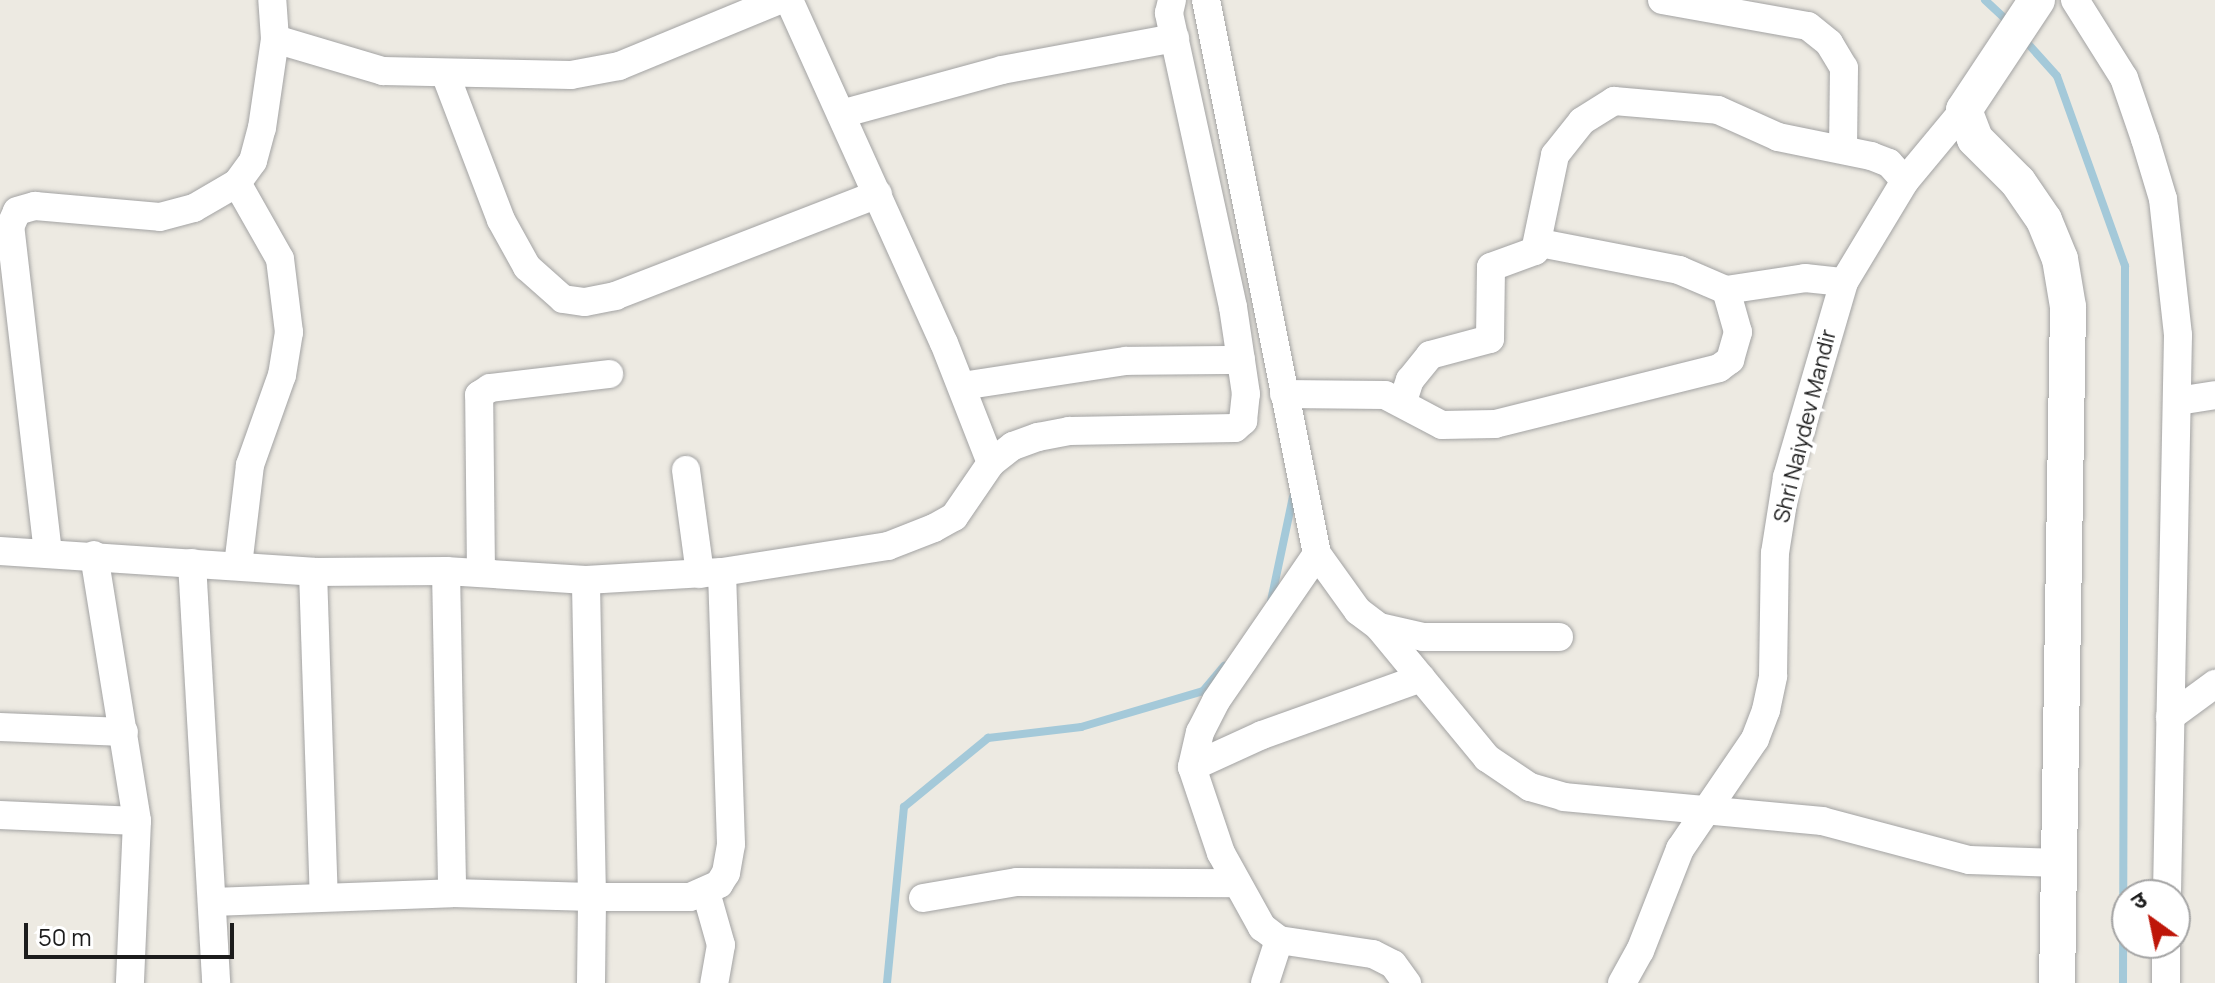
<!DOCTYPE html>
<meta charset="utf-8">
<style>
body{margin:0}
#map{position:relative;width:2215px;height:983px;overflow:hidden;background:#edeae2;font-family:Manrope,"Noto Sans Devanagari",sans-serif}
div>[style]{position:absolute}
.stream>*{height:8px;margin:-4px;padding:0 4px;transform-origin:4px;border-radius:4px;background:#a4c9d9}
.roads{filter:drop-shadow(0 0 2px #a3a3a3) drop-shadow(0 0 2px #a3a3a3)}
.minor>*{height:28px;margin:-14px;padding:0 14px;transform-origin:14px;border-radius:14px;background:#fff}
.tertiary>*{height:36px;margin:-18px;padding:0 18px;transform-origin:18px;border-radius:18px;background:#fff}
span{translate:-50% -50%;white-space:nowrap;text-align:center;line-height:1.15;-webkit-text-stroke:8px #fff;paint-order:stroke}
.street-label{font-size:22px;color:#1c1c1c}
.north{position:absolute;left:2111px;top:879px;width:80px;height:80px;box-sizing:border-box;background:#fff;border:2px solid #a4a4a4;border-radius:50%;rotate:327deg;font-size:22px;font-weight:700;line-height:32px;text-align:center;color:#1c1c1c}
.north::after{content:'';display:block;margin:auto;width:28px;height:36px;background:#be1609;clip-path:polygon(50% 0,100% 100%,50% 72%,0 100%)}
.scale{position:absolute;left:24px;top:923px;width:210px;height:36px;box-sizing:border-box;border:4px solid #1c1c1c;border-top:0;padding-left:10px;font-size:24px;line-height:28px;white-space:nowrap;color:#1c1c1c;-webkit-text-stroke:6px #fff;paint-order:stroke}
</style>
<div id="map">
<div class="stream">
<div style="left:1985px;top:0;width:35px;rotate:43deg"></div>
<div style="left:2022px;top:37px;width:52px;rotate:48.1deg"></div>
<div style="left:2057px;top:76px;width:202px;rotate:70.3deg"></div>
<div style="left:2125px;top:266px;width:717px;rotate:90.16deg"></div>
<div style="left:1271px;top:601px;width:106px;rotate:-78.1deg"></div>
<div style="left:887px;top:983px;width:177px;rotate:-84.5deg"></div>
<div style="left:904px;top:807px;width:109px;rotate:-39.4deg"></div>
<div style="left:988px;top:738px;width:94px;rotate:-6.7deg"></div>
<div style="left:1081px;top:727px;width:127px;rotate:-16.4deg"></div>
<div style="left:1203px;top:691px;width:33px;rotate:-50deg"></div>
</div>
<div class="roads">
<div class="minor">
<div style="left:789px;top:0;width:376px;rotate:65.7deg"></div>
<div style="left:944px;top:343px;width:129px;rotate:68.6deg"></div>
<div style="left:1206px;top:0;width:565px;rotate:78.67deg"></div>
<div style="left:1317px;top:554px;width:70px;rotate:54.3deg"></div>
<div style="left:1358px;top:611px;width:26px;rotate:37deg"></div>
<div style="left:1379px;top:627px;width:45px;rotate:12.8deg"></div>
<div style="left:1423px;top:637px;width:136px"></div>
<div style="left:1662px;top:0;width:148px;rotate:10.1deg"></div>
<div style="left:1808px;top:26px;width:27px;rotate:39deg"></div>
<div style="left:1829px;top:43px;width:29px;rotate:59deg"></div>
<div style="left:1844px;top:68px;width:80px;rotate:90.7deg"></div>
<div style="left:2075px;top:0;width:92px;rotate:57.9deg"></div>
<div style="left:2124px;top:78px;width:65px;rotate:71deg"></div>
<div style="left:2145px;top:139px;width:63px;rotate:73.3deg"></div>
<div style="left:2163px;top:199px;width:137px;rotate:83.7deg"></div>
<div style="left:2178px;top:335px;width:560px;rotate:91.13deg"></div>
<div style="left:275px;top:39px;width:113px;rotate:16.5deg"></div>
<div style="left:383px;top:71px;width:188px;rotate:1.2deg"></div>
<div style="left:571px;top:75px;width:49px;rotate:-10.6deg"></div>
<div style="left:619px;top:66px;width:173px;rotate:-22.4deg"></div>
<div style="left:446px;top:76px;width:154px;rotate:69.1deg"></div>
<div style="left:501px;top:220px;width:54px;rotate:61deg"></div>
<div style="left:527px;top:267px;width:48px;rotate:41.6deg"></div>
<div style="left:563px;top:299px;width:22px;rotate:8deg"></div>
<div style="left:585px;top:302px;width:31px;rotate:-11deg"></div>
<div style="left:615px;top:296px;width:282px;rotate:-21.2deg"></div>
<div style="left:841px;top:114px;width:167px;rotate:-15.3deg"></div>
<div style="left:1002px;top:70px;width:176px;rotate:-10.5deg"></div>
<div style="left:237px;top:183px;width:87px;rotate:60.5deg"></div>
<div style="left:280px;top:259px;width:74px;rotate:83deg"></div>
<div style="left:289px;top:332px;width:44px;rotate:99.2deg"></div>
<div style="left:282px;top:375px;width:96px;rotate:109.6deg"></div>
<div style="left:250px;top:465px;width:101px;rotate:96.8deg"></div>
<div style="left:1540px;top:243px;width:142px;rotate:11deg"></div>
<div style="left:1679px;top:270px;width:51px;rotate:23.1deg"></div>
<div style="left:1726px;top:290px;width:80px;rotate:-8.6deg"></div>
<div style="left:1805px;top:278px;width:39px;rotate:6deg"></div>
<div style="left:962px;top:386px;width:166px;rotate:-8.7deg"></div>
<div style="left:1126px;top:361px;width:115px;rotate:-0.5deg"></div>
<div style="left:1284px;top:394px;width:101px;rotate:0.6deg"></div>
<div style="left:1385px;top:395px;width:64px;rotate:27.8deg"></div>
<div style="left:1442px;top:425px;width:53px;rotate:-1.1deg"></div>
<div style="left:1495px;top:424px;width:231px;rotate:-14deg"></div>
<div style="left:1719px;top:368px;width:14px;rotate:-36deg"></div>
<div style="left:1730px;top:360px;width:29px;rotate:-74deg"></div>
<div style="left:1738px;top:332px;width:44px;rotate:-105.9deg"></div>
<div style="left:1403px;top:401px;width:22px;rotate:-72deg"></div>
<div style="left:1410px;top:380px;width:32px;rotate:-51deg"></div>
<div style="left:1430px;top:355px;width:62px;rotate:-14.9deg"></div>
<div style="left:1490px;top:339px;width:72px;rotate:-89.2deg"></div>
<div style="left:1491px;top:267px;width:47px;rotate:-20deg"></div>
<div style="left:1535px;top:251px;width:98px;rotate:-78.2deg"></div>
<div style="left:1555px;top:155px;width:43px;rotate:-51.5deg"></div>
<div style="left:1582px;top:121px;width:38px;rotate:-32deg"></div>
<div style="left:1614px;top:101px;width:104px;rotate:4.9deg"></div>
<div style="left:1718px;top:110px;width:66px;rotate:24.2deg"></div>
<div style="left:1778px;top:137px;width:95px;rotate:11.5deg"></div>
<div style="left:1871px;top:156px;width:19px;rotate:21deg"></div>
<div style="left:1889px;top:163px;width:24px;rotate:48deg"></div>
<div style="left:2178px;top:401px;width:37px;rotate:-9deg"></div>
<div style="left:686px;top:470px;width:105px;rotate:82.3deg"></div>
<div style="left:0;top:551px;width:314px;rotate:3.8deg"></div>
<div style="left:313px;top:572px;width:133px;rotate:-0.4deg"></div>
<div style="left:446px;top:571px;width:140px;rotate:3.7deg"></div>
<div style="left:586px;top:580px;width:136px;rotate:-3.4deg"></div>
<div style="left:722px;top:572px;width:168px;rotate:-8.9deg"></div>
<div style="left:888px;top:546px;width:49px;rotate:-21.4deg"></div>
<div style="left:934px;top:528px;width:23px;rotate:-29deg"></div>
<div style="left:954px;top:517px;width:65px;rotate:-55.6deg"></div>
<div style="left:991px;top:463px;width:28px;rotate:-38deg"></div>
<div style="left:1013px;top:446px;width:27px;rotate:-20deg"></div>
<div style="left:1038px;top:437px;width:32px;rotate:-11deg"></div>
<div style="left:1069px;top:431px;width:166px;rotate:-1deg"></div>
<div style="left:1235px;top:428px;width:11px;rotate:-41deg"></div>
<div style="left:1243px;top:421px;width:27px;rotate:-84deg"></div>
<div style="left:1246px;top:394px;width:88px;rotate:-98.5deg"></div>
<div style="left:1233px;top:307px;width:301px;rotate:-102.3deg"></div>
<div style="left:1169px;top:13px;width:13px;rotate:-77deg"></div>
<div style="left:48px;top:553px;width:328px;rotate:-96.6deg"></div>
<div style="left:10px;top:227px;width:17px;rotate:-66deg"></div>
<div style="left:17px;top:211px;width:19px;rotate:-16deg"></div>
<div style="left:35px;top:206px;width:125px;rotate:5deg"></div>
<div style="left:160px;top:217px;width:35px;rotate:-15deg"></div>
<div style="left:194px;top:208px;width:50px;rotate:-30.2deg"></div>
<div style="left:237px;top:183px;width:27px;rotate:-54deg"></div>
<div style="left:253px;top:161px;width:34px;rotate:-75deg"></div>
<div style="left:262px;top:128px;width:90px;rotate:-81.7deg"></div>
<div style="left:275px;top:39px;width:39px;rotate:-94deg"></div>
<div style="left:1317px;top:554px;width:178px;rotate:124.5deg"></div>
<div style="left:1216px;top:701px;width:35px;rotate:117deg"></div>
<div style="left:1200px;top:732px;width:36px;rotate:103deg"></div>
<div style="left:1192px;top:767px;width:91px;rotate:71.4deg"></div>
<div style="left:1221px;top:853px;width:85px;rotate:61deg"></div>
<div style="left:1262px;top:927px;width:21px;rotate:37deg"></div>
<div style="left:1279px;top:940px;width:95px;rotate:8.5deg"></div>
<div style="left:1373px;top:954px;width:22px;rotate:27deg"></div>
<div style="left:1393px;top:964px;width:24px;rotate:54deg"></div>
<div style="left:94px;top:555px;width:269px;rotate:80.8deg"></div>
<div style="left:137px;top:821px;width:162px;rotate:92.5deg"></div>
<div style="left:192px;top:563px;width:421px;rotate:86.7deg"></div>
<div style="left:446px;top:571px;width:322px;rotate:88.9deg"></div>
<div style="left:313px;top:572px;width:325px;rotate:88.1deg"></div>
<div style="left:481px;top:573px;width:178px;rotate:-90.6deg"></div>
<div style="left:479px;top:395px;width:13px;rotate:-32deg"></div>
<div style="left:490px;top:388px;width:120px;rotate:-6.7deg"></div>
<div style="left:1379px;top:627px;width:170px;rotate:50.5deg"></div>
<div style="left:1487px;top:758px;width:52px;rotate:34deg"></div>
<div style="left:1530px;top:787px;width:35px;rotate:16deg"></div>
<div style="left:1564px;top:797px;width:259px;rotate:5.3deg"></div>
<div style="left:1822px;top:821px;width:152px;rotate:14.9deg"></div>
<div style="left:1969px;top:860px;width:90px;rotate:1.9deg"></div>
<div style="left:2170px;top:717px;width:56px;rotate:-36.3deg"></div>
<div style="left:0;top:727px;width:124px;rotate:2.3deg"></div>
<div style="left:1192px;top:767px;width:77px;rotate:-24.6deg"></div>
<div style="left:1262px;top:735px;width:169px;rotate:-19.7deg"></div>
<div style="left:0;top:815px;width:137px;rotate:2.5deg"></div>
<div style="left:706px;top:892px;width:55px;rotate:74.2deg"></div>
<div style="left:721px;top:945px;width:39px;rotate:100deg"></div>
<div style="left:923px;top:898px;width:95px;rotate:-9.7deg"></div>
<div style="left:1017px;top:882px;width:219px;rotate:0.3deg"></div>
<div style="left:212px;top:902px;width:240px;rotate:-2.1deg"></div>
<div style="left:452px;top:893px;width:140px;rotate:1.6deg"></div>
<div style="left:592px;top:897px;width:317px;rotate:-91.1deg"></div>
<div style="left:591px;top:983px;width:86px;rotate:-89.3deg"></div>
<div style="left:592px;top:897px;width:98px"></div>
<div style="left:690px;top:897px;width:32px;rotate:-24deg"></div>
<div style="left:719px;top:884px;width:13px;rotate:-58deg"></div>
<div style="left:726px;top:873px;width:29px;rotate:-80deg"></div>
<div style="left:731px;top:844px;width:272px;rotate:-91.9deg"></div>
<div style="left:1265px;top:983px;width:45px;rotate:-72deg"></div>
<div style="left:1622px;top:983px;width:37px;rotate:-61deg"></div>
<div style="left:1640px;top:951px;width:110px;rotate:-68.6deg"></div>
<div style="left:1680px;top:849px;width:133px;rotate:-55.7deg"></div>
<div style="left:1755px;top:739px;width:31px;rotate:-69deg"></div>
<div style="left:1766px;top:710px;width:35px;rotate:-78deg"></div>
<div style="left:1773px;top:676px;width:123px;rotate:-89.1deg"></div>
<div style="left:1775px;top:553px;width:77px;rotate:-81deg"></div>
<div style="left:1787px;top:477px;width:203px;rotate:-73.7deg"></div>
<div style="left:1844px;top:282px;width:118px;rotate:-58.9deg"></div>
<div style="left:1905px;top:181px;width:92px;rotate:-50.3deg"></div>
<div style="left:2166px;top:983px;width:40px;rotate:-90deg"></div>
</div>
<div class="tertiary">
<div style="left:2037px;top:0;width:132px;rotate:123.6deg"></div>
<div style="left:1964px;top:110px;width:31px;rotate:69deg"></div>
<div style="left:1975px;top:139px;width:61px;rotate:45deg"></div>
<div style="left:2018px;top:182px;width:46px;rotate:55.6deg"></div>
<div style="left:2044px;top:220px;width:42px;rotate:67.7deg"></div>
<div style="left:2060px;top:259px;width:49px;rotate:80.5deg"></div>
<div style="left:2068px;top:307px;width:676px;rotate:90.93deg"></div>
</div>
</div>
<div class="street-label">
<span style="left:1805px;top:426px;rotate:-76deg">Shri Naiydev Mandir</span>
</div>
<div class="north">उ</div>
<div class="scale">50 m</div>
</div>
